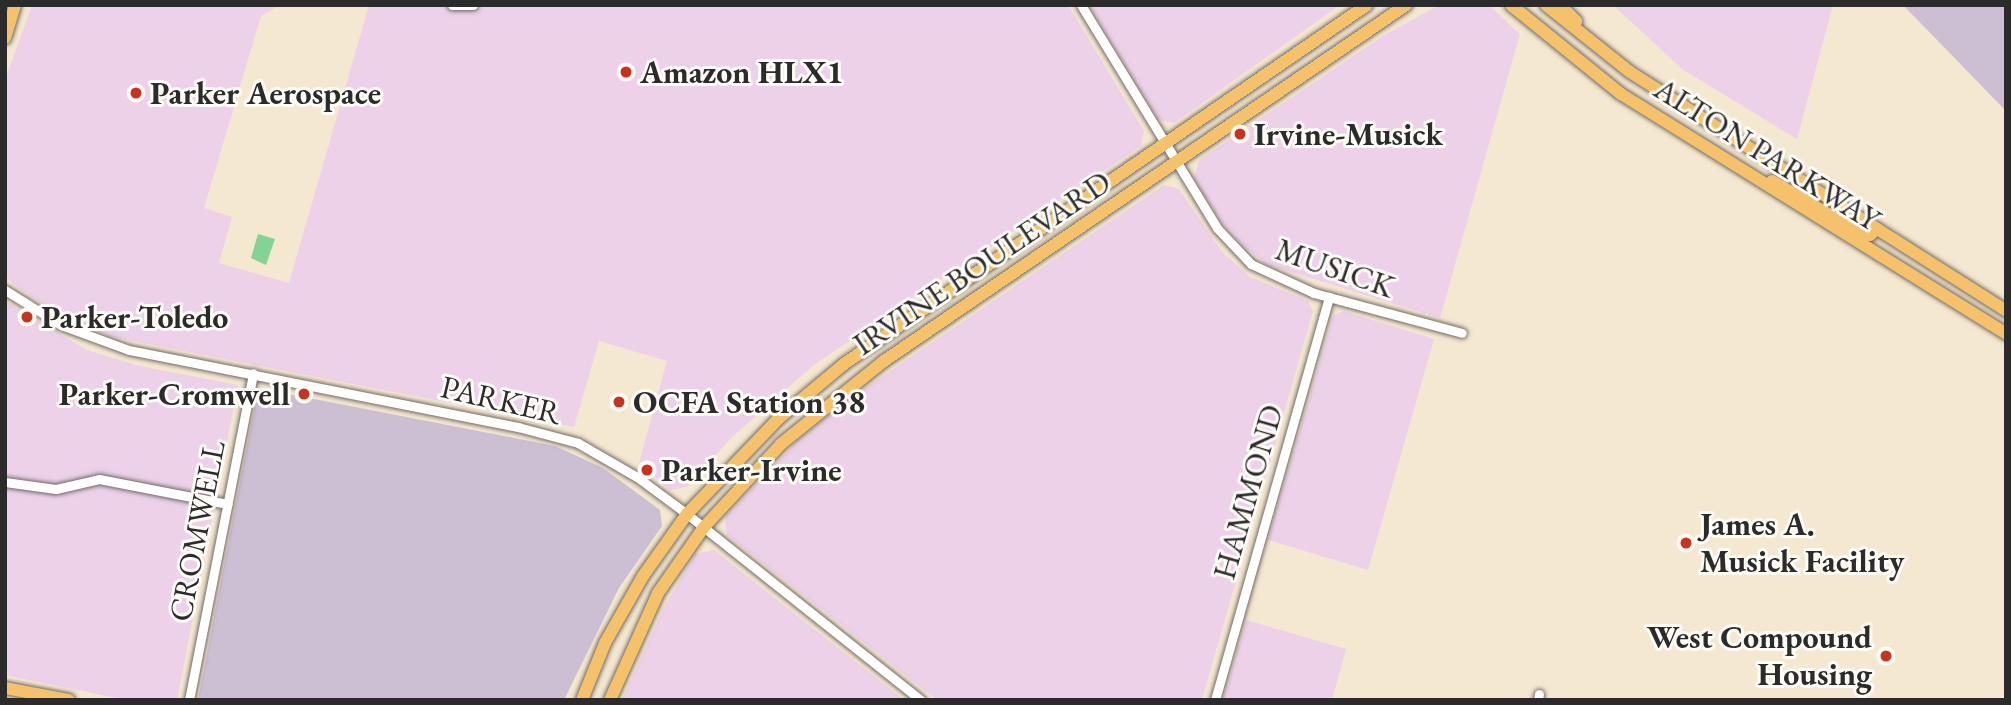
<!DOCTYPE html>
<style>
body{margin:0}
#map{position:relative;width:2011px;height:705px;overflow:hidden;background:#f5e8d1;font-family:"EB Garamond",serif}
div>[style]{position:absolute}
.built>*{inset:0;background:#edd1e9}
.industrial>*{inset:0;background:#ccbfd4}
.green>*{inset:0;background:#83d494}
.roads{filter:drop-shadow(0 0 2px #726d65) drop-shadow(0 0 2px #726d65)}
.minor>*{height:9px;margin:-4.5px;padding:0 4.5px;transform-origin:4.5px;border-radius:4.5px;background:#fff}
.major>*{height:12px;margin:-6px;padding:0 6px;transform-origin:6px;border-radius:6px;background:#f5c16b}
.dots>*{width:19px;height:19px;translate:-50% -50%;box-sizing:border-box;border:4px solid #fdfcf7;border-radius:50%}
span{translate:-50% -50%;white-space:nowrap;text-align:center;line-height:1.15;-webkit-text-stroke:6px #fdfcf7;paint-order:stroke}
.poi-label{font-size:32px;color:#2b2b2b;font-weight:700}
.left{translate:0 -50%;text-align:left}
.right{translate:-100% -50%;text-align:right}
.street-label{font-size:32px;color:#2b2b2b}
.frame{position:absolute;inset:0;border:7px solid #2b2b2b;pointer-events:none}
</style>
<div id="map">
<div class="built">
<div style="clip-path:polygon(32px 5px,280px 5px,261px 16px,204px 208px,232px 217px,219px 263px,289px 283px,369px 5px,1068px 5px,1144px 131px,1141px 146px,815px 364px,731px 438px,687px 487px,670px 490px,639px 463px,667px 361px,599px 341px,574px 427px,112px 337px,64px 318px,19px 288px,5px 277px,5px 80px)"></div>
<div style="clip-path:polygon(1089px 5px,1340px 5px,1174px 123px,1159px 120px)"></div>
<div style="clip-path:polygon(1439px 5px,1489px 5px,1520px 34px,1440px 318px,1268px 265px,1242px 245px,1221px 222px,1194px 178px,1199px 160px,1383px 36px)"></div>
<div style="clip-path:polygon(1613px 5px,1833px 5px,1797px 139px,1682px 69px)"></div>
<div style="clip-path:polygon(1164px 185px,1179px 189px,1222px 252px,1250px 277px,1308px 301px,1313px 311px,1202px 700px,937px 700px,727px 535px,725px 517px,796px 442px,855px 395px)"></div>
<div style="clip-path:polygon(5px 301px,87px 350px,136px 365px,238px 385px,177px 700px,126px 700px,5px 675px)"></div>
<div style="clip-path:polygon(1343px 311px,1434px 339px,1368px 570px,1268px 540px,1333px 316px)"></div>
<div style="clip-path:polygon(714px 550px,904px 700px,622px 700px,662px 611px,695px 554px)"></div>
<div style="clip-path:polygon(1246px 620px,1346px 649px,1332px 700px,1223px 700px)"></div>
</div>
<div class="industrial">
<div style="clip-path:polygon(1903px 5px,2006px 5px,2006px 111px)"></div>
<div style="clip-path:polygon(263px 389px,555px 446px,603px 468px,660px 510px,662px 526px,619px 588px,564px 700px,198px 700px,257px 394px)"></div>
</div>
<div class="green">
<div style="clip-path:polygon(258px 234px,275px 239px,266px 265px,251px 258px)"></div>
</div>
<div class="roads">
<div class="minor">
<div style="left:452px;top:5px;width:21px"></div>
<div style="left:1081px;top:5px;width:261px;rotate:58.6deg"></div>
<div style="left:1217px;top:228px;width:50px;rotate:46.6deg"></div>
<div style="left:1251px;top:264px;width:69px;rotate:24.7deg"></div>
<div style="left:1314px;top:293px;width:153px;rotate:15.1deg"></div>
<div style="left:5px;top:290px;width:66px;rotate:32deg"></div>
<div style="left:61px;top:325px;width:72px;rotate:20.2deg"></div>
<div style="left:129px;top:350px;width:397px;rotate:11.2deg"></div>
<div style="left:518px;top:427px;width:62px;rotate:14.9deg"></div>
<div style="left:578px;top:443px;width:68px;rotate:30deg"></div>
<div style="left:637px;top:477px;width:62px;rotate:36.5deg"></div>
<div style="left:687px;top:514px;width:299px;rotate:38.5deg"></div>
<div style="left:5px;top:482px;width:51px;rotate:7.8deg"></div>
<div style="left:56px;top:489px;width:44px;rotate:-13.1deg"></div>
<div style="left:99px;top:479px;width:131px;rotate:11deg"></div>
<div style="left:189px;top:700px;width:333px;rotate:-78.9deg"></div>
<div style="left:1215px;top:700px;width:419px;rotate:-74.2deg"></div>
<div style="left:1538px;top:700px;width:6px;rotate:-81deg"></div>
</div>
<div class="major">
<div style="left:1511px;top:5px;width:141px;rotate:39deg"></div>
<div style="left:1621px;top:94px;width:454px;rotate:31.9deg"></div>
<div style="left:1546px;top:5px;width:107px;rotate:38.6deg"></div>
<div style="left:1630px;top:72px;width:446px;rotate:32.4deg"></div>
<div style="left:1560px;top:5px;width:23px;rotate:45deg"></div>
<div style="left:5px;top:38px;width:34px;rotate:-73deg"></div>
<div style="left:1772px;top:181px;width:102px;rotate:30.6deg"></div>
<div style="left:1860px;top:233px;width:10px;rotate:11deg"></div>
<div style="left:1870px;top:235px;width:9px;rotate:-41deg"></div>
<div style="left:5px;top:688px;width:65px;rotate:10.6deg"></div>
<div style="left:582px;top:700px;width:61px;rotate:-68deg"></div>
<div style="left:605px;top:643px;width:77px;rotate:-60.4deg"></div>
<div style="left:643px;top:576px;width:76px;rotate:-54.6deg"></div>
<div style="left:687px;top:514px;width:132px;rotate:-46.2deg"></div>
<div style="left:778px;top:419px;width:86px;rotate:-39.8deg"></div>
<div style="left:844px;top:364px;width:634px;rotate:-34.47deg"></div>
<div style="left:610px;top:700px;width:117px;rotate:-65.8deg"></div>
<div style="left:658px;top:593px;width:80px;rotate:-55.1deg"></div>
<div style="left:704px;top:527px;width:113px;rotate:-47.1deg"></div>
<div style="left:781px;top:444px;width:132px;rotate:-38.9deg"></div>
<div style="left:884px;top:361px;width:632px;rotate:-34.29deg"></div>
</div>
</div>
<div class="dots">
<div style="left:626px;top:72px;background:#c8321e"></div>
<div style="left:136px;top:93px;background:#c8321e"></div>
<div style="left:1240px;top:134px;background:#c8321e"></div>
<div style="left:27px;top:317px;background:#c8321e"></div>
<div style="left:304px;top:394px;background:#c8321e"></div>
<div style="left:619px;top:402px;background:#c8321e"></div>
<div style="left:647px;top:470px;background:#c8321e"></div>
<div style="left:1686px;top:543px;background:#c8321e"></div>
<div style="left:1886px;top:656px;background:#c8321e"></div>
</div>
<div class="poi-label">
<span class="left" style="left:640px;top:72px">Amazon HLX1</span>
<span class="left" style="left:150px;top:93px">Parker Aerospace</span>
<span class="left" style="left:1254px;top:134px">Irvine-Musick</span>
<span class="left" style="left:41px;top:317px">Parker-Toledo</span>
<span class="right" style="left:290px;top:394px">Parker-Cromwell</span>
<span class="left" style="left:633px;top:402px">OCFA Station 38</span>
<span class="left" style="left:661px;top:470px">Parker-Irvine</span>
<span class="left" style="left:1700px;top:543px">James A.<br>Musick Facility</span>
<span class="right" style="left:1872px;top:656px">West Compound<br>Housing</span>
</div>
<div class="street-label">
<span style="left:1767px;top:154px;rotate:32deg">ALTON PARKWAY</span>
<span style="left:982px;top:263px;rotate:-34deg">IRVINE BOULEVARD</span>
<span style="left:1335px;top:268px;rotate:19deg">MUSICK</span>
<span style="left:501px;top:400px;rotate:13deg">PARKER</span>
<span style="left:1248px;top:492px;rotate:-74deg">HAMMOND</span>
<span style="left:197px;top:531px;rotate:-79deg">CROMWELL</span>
</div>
<div class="frame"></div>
</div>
